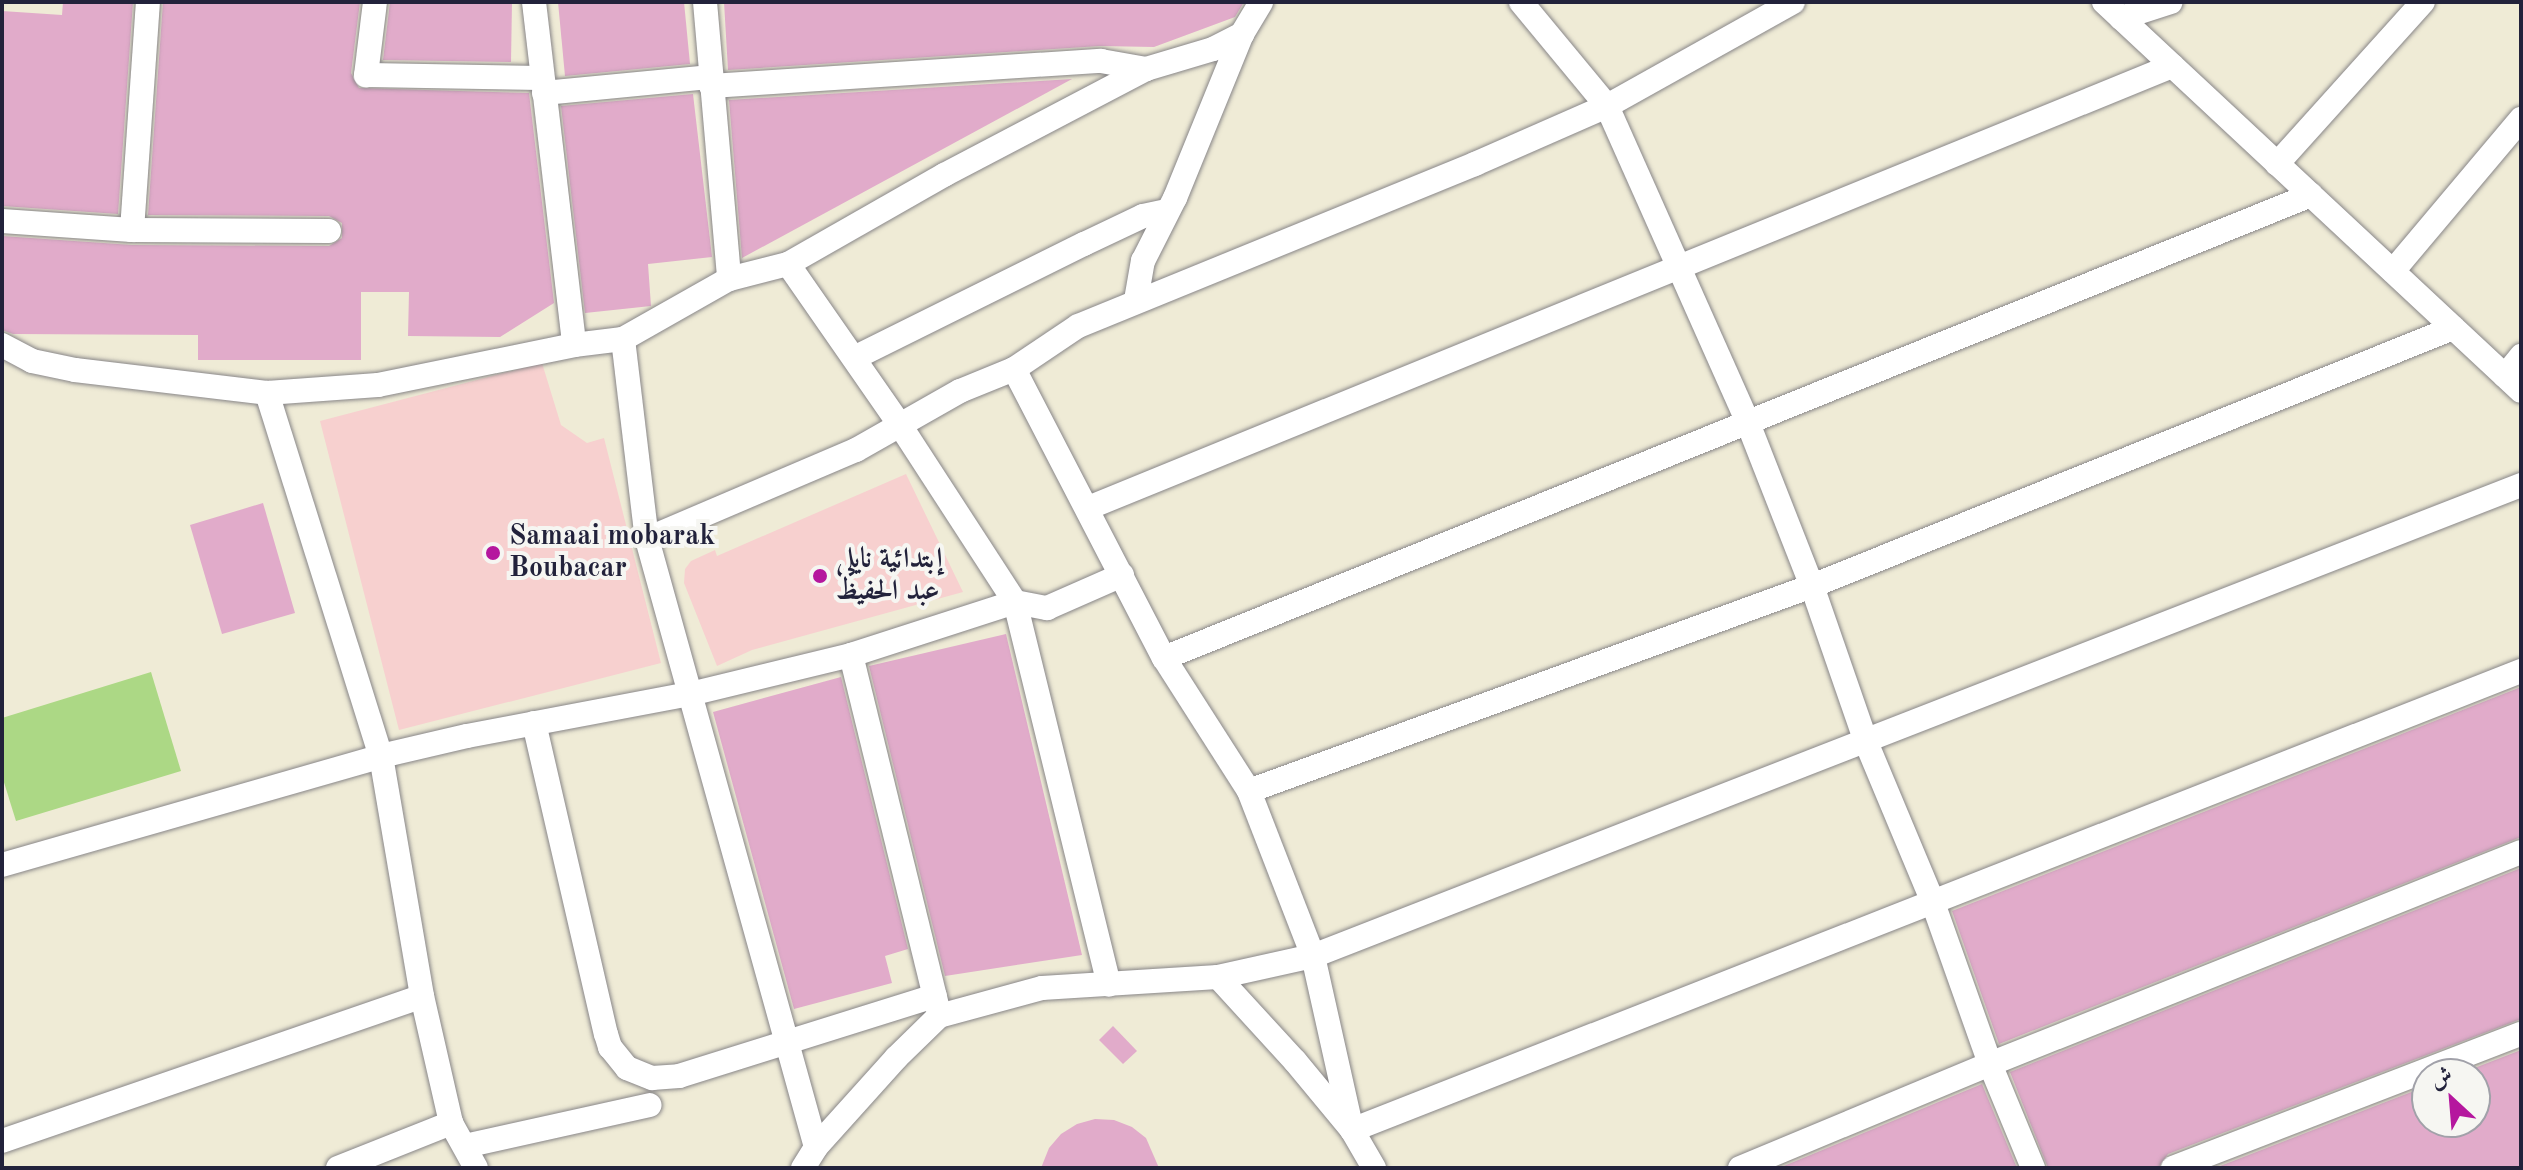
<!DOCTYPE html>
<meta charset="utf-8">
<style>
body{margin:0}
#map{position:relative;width:2523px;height:1170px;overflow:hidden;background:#efebd6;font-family:"Old Standard TT",Amiri,serif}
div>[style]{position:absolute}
.built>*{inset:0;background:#f7d0cf}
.green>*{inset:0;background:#acd885}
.building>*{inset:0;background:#e1abca}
.roads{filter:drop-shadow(0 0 2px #888688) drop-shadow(0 0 2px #888688)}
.minor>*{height:24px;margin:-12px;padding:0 12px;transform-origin:12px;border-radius:12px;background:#fff}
.dots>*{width:22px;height:22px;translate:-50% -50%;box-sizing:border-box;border:4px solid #f6f6f2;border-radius:50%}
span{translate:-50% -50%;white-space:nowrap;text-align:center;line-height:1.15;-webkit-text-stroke:8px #f6f6f2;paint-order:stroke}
.poi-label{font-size:28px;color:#22223b;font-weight:700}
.left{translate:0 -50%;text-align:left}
.frame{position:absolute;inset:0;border:4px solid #22223b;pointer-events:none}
.north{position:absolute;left:2411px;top:1058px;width:80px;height:80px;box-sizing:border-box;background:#f6f6f2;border:2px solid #a1a1a9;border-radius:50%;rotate:334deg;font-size:22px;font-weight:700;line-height:32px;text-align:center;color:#22223b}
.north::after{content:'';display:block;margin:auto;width:28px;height:36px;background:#b5179e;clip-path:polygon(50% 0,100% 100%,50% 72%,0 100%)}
</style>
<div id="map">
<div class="built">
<div style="clip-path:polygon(542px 363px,561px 425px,587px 443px,604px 438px,661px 663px,399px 730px,320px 421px)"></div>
<div style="clip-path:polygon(906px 474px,963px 592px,752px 650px,717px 666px,684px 583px,685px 569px,691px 561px,715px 550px,717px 556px)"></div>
</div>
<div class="green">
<div style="clip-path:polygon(151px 672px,181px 771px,16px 821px,2px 776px,2px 718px)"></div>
</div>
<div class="building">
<div style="clip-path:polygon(63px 2px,133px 2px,118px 214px,2px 206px,2px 11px,62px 15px)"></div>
<div style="clip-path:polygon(163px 2px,360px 2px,351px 73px,359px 88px,529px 93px,554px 303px,500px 337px,408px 336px,409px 292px,361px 292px,361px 360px,198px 360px,198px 335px,13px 334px,2px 330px,2px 236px,132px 245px,329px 246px,342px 238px,342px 223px,329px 216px,148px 215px)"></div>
<div style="clip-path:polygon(390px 2px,512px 2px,511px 62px,383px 60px)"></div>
<div style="clip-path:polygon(558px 2px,684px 2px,690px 64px,565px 76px)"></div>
<div style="clip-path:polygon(724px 2px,1244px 2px,1235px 17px,1154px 47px,1100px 46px,728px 70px)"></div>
<div style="clip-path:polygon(1072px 79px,742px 258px,729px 100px)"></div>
<div style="clip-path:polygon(693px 94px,712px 257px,648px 264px,651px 306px,585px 313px,561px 106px)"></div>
<div style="clip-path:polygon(263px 503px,295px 613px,222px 634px,190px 525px)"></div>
<div style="clip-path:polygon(1006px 634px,1082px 955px,945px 976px,869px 666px)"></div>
<div style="clip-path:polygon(841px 677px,908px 949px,885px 956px,892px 983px,794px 1009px,713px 712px)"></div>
<div style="clip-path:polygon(2521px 687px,2521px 837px,1999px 1044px,1952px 911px)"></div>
<div style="clip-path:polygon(2521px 868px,2521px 1019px,2168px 1154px,2158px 1168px,2048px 1168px,2010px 1072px)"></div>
<div style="clip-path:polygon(1113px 1026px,1137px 1051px,1123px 1064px,1099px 1040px)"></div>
<div style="clip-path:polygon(2521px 1050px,2521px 1168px,2215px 1168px,2427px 1086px,2427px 1122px,2475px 1122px,2475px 1074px,2459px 1074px)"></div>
<div style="clip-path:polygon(1982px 1084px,2017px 1168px,1779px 1168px)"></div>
<div style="clip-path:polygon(1095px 1119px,1114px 1120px,1132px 1127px,1146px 1138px,1159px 1168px,1041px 1168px,1049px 1148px,1061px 1134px,1077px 1124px)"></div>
</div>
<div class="roads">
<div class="minor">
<div style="left:375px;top:2px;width:74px;rotate:97deg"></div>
<div style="left:366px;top:75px;width:176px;rotate:1deg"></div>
<div style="left:534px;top:2px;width:345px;rotate:83.3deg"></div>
<div style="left:705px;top:2px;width:278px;rotate:85deg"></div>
<div style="left:1521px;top:2px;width:135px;rotate:50.4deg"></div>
<div style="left:1607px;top:106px;width:347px;rotate:66deg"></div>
<div style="left:1748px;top:423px;width:175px;rotate:68.6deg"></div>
<div style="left:1812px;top:586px;width:165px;rotate:70.9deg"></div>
<div style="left:1866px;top:742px;width:171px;rotate:67.3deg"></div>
<div style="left:1932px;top:900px;width:174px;rotate:70.5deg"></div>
<div style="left:1990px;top:1064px;width:113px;rotate:67.5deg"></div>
<div style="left:2104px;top:2px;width:570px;rotate:43.01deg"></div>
<div style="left:2121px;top:18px;width:52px;rotate:-17.7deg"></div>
<div style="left:711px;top:86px;width:391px;rotate:-3.7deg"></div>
<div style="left:1101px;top:61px;width:46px;rotate:10.1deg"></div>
<div style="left:544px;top:93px;width:168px;rotate:-5.5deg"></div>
<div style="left:2277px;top:164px;width:218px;rotate:-48deg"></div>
<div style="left:2px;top:221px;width:130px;rotate:4deg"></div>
<div style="left:132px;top:230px;width:197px;rotate:0.3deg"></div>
<div style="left:132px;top:230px;width:229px;rotate:-86deg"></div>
<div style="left:788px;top:264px;width:180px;rotate:-29.7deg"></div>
<div style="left:944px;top:175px;width:228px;rotate:-27.7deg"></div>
<div style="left:1146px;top:69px;width:70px;rotate:-16.6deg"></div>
<div style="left:1213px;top:49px;width:33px;rotate:-27deg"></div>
<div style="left:2393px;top:271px;width:199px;rotate:-49.9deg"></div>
<div style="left:1136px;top:300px;width:40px;rotate:-80deg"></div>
<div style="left:1143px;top:261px;width:71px;rotate:-63.1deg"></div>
<div style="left:1175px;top:198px;width:177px;rotate:-67.8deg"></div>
<div style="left:1242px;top:34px;width:37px;rotate:-59deg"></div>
<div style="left:623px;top:339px;width:201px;rotate:83.2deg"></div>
<div style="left:647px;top:539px;width:631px;rotate:74.47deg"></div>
<div style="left:2px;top:345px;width:34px;rotate:28deg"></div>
<div style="left:32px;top:361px;width:44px;rotate:11.8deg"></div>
<div style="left:75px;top:370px;width:193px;rotate:6.8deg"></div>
<div style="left:267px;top:393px;width:111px;rotate:-4.1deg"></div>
<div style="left:378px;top:385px;width:200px;rotate:-11.5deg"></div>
<div style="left:574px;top:345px;width:49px;rotate:-7deg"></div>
<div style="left:623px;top:339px;width:122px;rotate:-29.5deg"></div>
<div style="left:729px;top:279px;width:61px;rotate:-14.3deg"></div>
<div style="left:788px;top:264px;width:196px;rotate:55.2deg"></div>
<div style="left:900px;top:425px;width:211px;rotate:57deg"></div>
<div style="left:1015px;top:602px;width:394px;rotate:76.2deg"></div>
<div style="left:854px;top:358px;width:257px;rotate:-26.4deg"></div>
<div style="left:1084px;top:244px;width:65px;rotate:-25.4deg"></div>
<div style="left:1143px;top:216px;width:24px;rotate:-12deg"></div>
<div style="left:1014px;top:369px;width:326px;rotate:62.6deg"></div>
<div style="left:1164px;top:658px;width:158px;rotate:57.4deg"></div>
<div style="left:1249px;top:791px;width:177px;rotate:68.8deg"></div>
<div style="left:1313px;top:956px;width:178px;rotate:77.4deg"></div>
<div style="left:1352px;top:1130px;width:44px;rotate:59.9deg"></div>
<div style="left:2505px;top:376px;width:26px;rotate:-51deg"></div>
<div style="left:267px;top:393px;width:380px;rotate:72.6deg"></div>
<div style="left:381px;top:756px;width:243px;rotate:80.3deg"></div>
<div style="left:422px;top:996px;width:130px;rotate:77.1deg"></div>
<div style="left:451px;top:1123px;width:51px;rotate:60.9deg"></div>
<div style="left:1088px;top:508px;width:1171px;rotate:-22.18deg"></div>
<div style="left:647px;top:539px;width:227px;rotate:-23.1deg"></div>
<div style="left:856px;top:450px;width:120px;rotate:-29.6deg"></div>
<div style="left:960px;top:391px;width:58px;rotate:-22.2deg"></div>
<div style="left:1014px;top:369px;width:77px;rotate:-33.9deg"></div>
<div style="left:1078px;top:326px;width:429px;rotate:-22.2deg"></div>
<div style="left:1475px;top:164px;width:144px;rotate:-23.7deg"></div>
<div style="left:1607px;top:106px;width:213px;rotate:-29.2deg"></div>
<div style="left:851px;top:655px;width:366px;rotate:76.2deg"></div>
<div style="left:1164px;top:658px;width:1237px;rotate:-21.98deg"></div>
<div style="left:534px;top:723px;width:319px;rotate:77deg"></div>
<div style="left:606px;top:1034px;width:14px;rotate:73deg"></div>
<div style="left:610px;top:1047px;width:27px;rotate:51deg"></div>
<div style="left:627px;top:1068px;width:27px;rotate:22deg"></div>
<div style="left:652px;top:1078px;width:27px;rotate:-4deg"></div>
<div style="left:679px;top:1076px;width:268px;rotate:-17.4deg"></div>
<div style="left:1249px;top:791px;width:599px;rotate:-20.01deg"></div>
<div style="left:1812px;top:586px;width:691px;rotate:-21.92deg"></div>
<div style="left:2px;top:865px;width:394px;rotate:-16deg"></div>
<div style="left:381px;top:756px;width:88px;rotate:-13.1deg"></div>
<div style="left:467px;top:736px;width:227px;rotate:-10.7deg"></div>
<div style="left:690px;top:694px;width:166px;rotate:-13.6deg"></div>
<div style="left:851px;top:655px;width:172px;rotate:-17.9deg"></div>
<div style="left:1015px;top:602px;width:33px;rotate:11deg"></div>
<div style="left:1047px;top:608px;width:82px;rotate:-23.7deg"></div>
<div style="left:1218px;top:977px;width:114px;rotate:47.5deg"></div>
<div style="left:1295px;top:1061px;width:89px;rotate:50.4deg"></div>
<div style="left:1352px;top:1130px;width:1256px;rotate:-21.44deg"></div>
<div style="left:2px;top:1141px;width:444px;rotate:-19deg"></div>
<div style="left:465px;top:1146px;width:189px;rotate:-12.5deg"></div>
<div style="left:338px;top:1168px;width:122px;rotate:-21.7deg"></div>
<div style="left:803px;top:1168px;width:25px;rotate:-58deg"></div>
<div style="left:816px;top:1147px;width:120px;rotate:-48deg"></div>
<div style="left:896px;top:1058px;width:60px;rotate:-44.3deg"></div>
<div style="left:939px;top:1016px;width:107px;rotate:-15.2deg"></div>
<div style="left:1042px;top:988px;width:176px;rotate:-3.6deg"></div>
<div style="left:1218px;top:977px;width:97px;rotate:-12.5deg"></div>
<div style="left:1313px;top:956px;width:1297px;rotate:-21.3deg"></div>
<div style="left:1740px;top:1168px;width:271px;rotate:-22.6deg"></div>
<div style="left:1990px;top:1064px;width:572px;rotate:-21.76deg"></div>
<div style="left:2173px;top:1168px;width:373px;rotate:-21.1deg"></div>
</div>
</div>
<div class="dots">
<div style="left:493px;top:553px;background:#b5179e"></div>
<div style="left:820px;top:576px;background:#b5179e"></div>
</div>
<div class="poi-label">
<span class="left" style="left:509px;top:553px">Samaai mobarak<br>Boubacar</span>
<span class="left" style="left:836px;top:576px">إبتدائية نايلي<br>عبد الحفيظ</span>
</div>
<div class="frame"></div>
<div class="north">ش</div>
</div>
